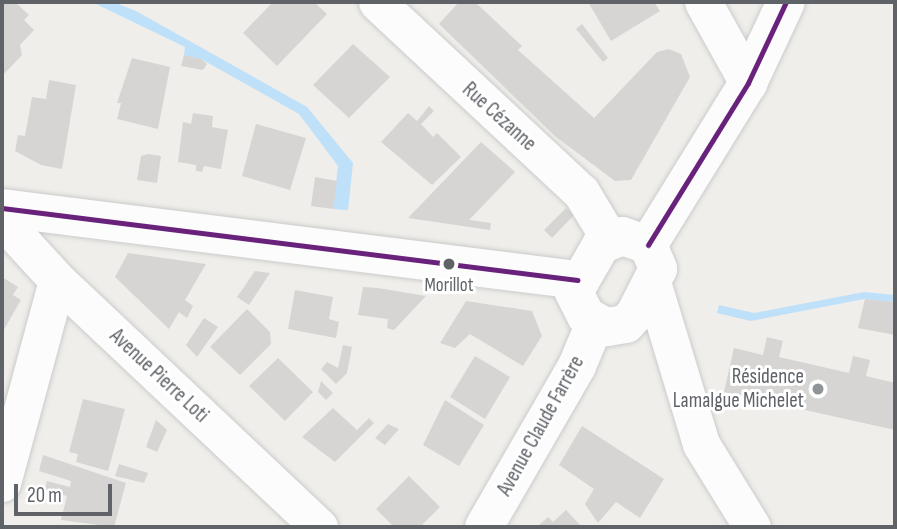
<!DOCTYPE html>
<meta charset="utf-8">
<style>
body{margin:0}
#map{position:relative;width:897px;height:529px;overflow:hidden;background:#efeeea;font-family:"Sofia Sans Condensed",sans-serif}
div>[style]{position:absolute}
.water>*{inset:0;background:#bfe0f9}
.building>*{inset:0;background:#d6d5d3}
.roads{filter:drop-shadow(0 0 2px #cbcccc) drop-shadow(0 0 2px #cbcccc)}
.minor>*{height:37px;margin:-18.5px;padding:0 18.5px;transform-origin:18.5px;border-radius:18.5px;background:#fdfcfc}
.tertiary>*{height:38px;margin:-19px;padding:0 19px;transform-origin:19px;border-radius:19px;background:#fdfcfc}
.bus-1>*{height:5px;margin:-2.5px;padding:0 2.5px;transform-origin:2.5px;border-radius:2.5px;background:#69227b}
.dots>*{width:19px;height:19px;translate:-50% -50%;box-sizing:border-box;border:4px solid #fff;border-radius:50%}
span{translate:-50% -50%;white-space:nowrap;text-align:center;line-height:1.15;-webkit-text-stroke:6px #fff;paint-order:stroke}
.bus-label{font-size:19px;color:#5f6368}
.street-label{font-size:21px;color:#5f6368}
.poi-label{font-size:21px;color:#5f6368}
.right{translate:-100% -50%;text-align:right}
.frame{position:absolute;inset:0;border:4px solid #5f6368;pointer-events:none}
.scale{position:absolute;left:14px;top:484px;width:98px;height:32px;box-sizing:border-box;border:4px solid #5f6368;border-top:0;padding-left:9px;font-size:21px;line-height:24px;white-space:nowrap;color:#5f6368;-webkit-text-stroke:5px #fff;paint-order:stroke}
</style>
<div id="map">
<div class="water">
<div style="clip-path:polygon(92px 2px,113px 2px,136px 11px,307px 107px,353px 163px,348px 210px,333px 209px,338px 166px,299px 114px,201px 59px,184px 55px,185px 47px)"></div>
<div style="clip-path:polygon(864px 292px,895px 295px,895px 302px,864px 299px,751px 321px,717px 313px,719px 305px,754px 313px)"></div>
</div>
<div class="building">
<div style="clip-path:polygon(2px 2px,15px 2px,29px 15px,24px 20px,34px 30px,20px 45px,22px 55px,4px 74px)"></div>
<div style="clip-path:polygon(273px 2px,314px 2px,327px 14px,277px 66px,243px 33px)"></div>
<div style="clip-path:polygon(459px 2px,475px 2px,522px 46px,518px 50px,594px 118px,657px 52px,669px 49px,681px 54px,690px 77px,631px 180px,615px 181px,556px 137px,439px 24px)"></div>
<div style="clip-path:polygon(588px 2px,654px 2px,660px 11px,611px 41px)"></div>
<div style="clip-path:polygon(582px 24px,608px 58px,603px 62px,576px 29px)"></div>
<div style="clip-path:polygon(353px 44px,390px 77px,349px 118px,313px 85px)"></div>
<div style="clip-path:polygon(184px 55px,201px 59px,207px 64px,203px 70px,181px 66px)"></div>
<div style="clip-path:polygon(132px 58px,170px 67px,158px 129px,117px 119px,121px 103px,117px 103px)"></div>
<div style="clip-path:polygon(49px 80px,76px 85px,62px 169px,41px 165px,15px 151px,18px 135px,25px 136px,32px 97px,46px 99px)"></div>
<div style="clip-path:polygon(429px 106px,434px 111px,421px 124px,433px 137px,437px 133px,461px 157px,432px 185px,381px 142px,408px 113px,417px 121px)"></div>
<div style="clip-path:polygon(193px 113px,213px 116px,212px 127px,228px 130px,221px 169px,204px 166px,202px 172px,196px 171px,196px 165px,178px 162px,183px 122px,191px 124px)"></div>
<div style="clip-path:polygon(256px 124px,306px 138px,290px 190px,242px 176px)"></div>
<div style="clip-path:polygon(481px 142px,515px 172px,469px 220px,491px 223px,490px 230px,408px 218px)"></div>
<div style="clip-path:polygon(148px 154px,161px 156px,157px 183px,137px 180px,141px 156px)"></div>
<div style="clip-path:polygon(315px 177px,337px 181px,333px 209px,311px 206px)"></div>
<div style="clip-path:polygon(566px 208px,574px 215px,552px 238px,544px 230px)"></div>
<div style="clip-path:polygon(128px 253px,206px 264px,185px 300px,193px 306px,187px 318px,179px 312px,169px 329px,115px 277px)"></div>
<div style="clip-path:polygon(255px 271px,270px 273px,249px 305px,237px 297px)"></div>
<div style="clip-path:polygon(2px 277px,18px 287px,13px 295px,21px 300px,2px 333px)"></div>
<div style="clip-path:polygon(363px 287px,378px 288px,426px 296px,394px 330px,387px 328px,388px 319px,358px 315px)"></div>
<div style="clip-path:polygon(295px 290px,333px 297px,329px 319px,339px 322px,336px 338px,288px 329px)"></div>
<div style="clip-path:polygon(865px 299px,895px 302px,895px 335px,858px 328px)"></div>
<div style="clip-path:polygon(466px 301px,532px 311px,542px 336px,523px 366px,470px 334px,455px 348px,440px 343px)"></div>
<div style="clip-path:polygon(247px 309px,270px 332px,271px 344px,240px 375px,210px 347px)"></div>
<div style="clip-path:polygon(204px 318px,218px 327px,197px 357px,186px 345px)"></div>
<div style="clip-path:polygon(767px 337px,783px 341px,779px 357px,849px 373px,853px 356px,870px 360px,866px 376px,895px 383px,895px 430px,724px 392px,734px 348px,763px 355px)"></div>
<div style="clip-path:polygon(343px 345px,352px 347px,347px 373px,336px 384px,321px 369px,327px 362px,338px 368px)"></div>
<div style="clip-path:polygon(475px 356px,510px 377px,485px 419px,450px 397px)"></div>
<div style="clip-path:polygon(278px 358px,313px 392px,285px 421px,249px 386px)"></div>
<div style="clip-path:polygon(321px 381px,333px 393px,326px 400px,318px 392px)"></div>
<div style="clip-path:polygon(83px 399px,125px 409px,108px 471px,76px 462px,78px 454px,69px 452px)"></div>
<div style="clip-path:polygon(445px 400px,484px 425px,459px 466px,423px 445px)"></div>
<div style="clip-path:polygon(333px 408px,357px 430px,369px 418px,374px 423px,335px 462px,302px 437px)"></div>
<div style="clip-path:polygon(156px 420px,167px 430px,157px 452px,146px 447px)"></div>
<div style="clip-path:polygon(388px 424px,399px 429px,385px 445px,375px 438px)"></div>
<div style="clip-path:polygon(582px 426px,664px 479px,640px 518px,616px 502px,598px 523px,585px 504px,594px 489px,559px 465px)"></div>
<div style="clip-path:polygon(43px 455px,126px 483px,114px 527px,61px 520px,67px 496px,45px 490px,47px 481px,70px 487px,71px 481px,39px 471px)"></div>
<div style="clip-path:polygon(119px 464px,148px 473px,144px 483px,115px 476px)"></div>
<div style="clip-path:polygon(409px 476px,440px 507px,420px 527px,394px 527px,376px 509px)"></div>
<div style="clip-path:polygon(566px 510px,582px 527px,537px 527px,548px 517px,553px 522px)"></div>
</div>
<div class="roads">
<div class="minor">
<div style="left:377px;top:2px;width:279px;rotate:43deg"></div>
<div style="left:581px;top:192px;width:56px;rotate:58.9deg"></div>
<div style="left:703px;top:2px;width:93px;rotate:60.9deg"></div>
<div style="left:2px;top:220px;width:81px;rotate:47.5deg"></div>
<div style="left:57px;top:280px;width:360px;rotate:43.3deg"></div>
<div style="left:653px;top:285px;width:166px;rotate:73.2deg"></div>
<div style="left:701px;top:444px;width:97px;rotate:58.4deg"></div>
<div style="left:2px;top:483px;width:210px;rotate:-74.8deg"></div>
</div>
<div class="tertiary">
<div style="left:2px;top:208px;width:580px;rotate:7.13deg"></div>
<div style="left:622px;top:236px;width:28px;rotate:19deg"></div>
<div style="left:648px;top:245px;width:26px;rotate:67deg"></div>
<div style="left:658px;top:269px;width:51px;rotate:117.1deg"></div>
<div style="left:635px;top:314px;width:13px;rotate:132deg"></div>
<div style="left:626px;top:324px;width:20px;rotate:171deg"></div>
<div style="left:606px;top:327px;width:23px;rotate:-151deg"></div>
<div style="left:586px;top:316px;width:27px;rotate:-117deg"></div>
<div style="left:574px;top:292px;width:54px;rotate:-60.1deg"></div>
<div style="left:601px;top:245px;width:23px;rotate:-23deg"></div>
<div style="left:648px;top:245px;width:190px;rotate:-58.3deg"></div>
<div style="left:748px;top:83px;width:89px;rotate:-64.9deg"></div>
<div style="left:484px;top:527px;width:186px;rotate:-60deg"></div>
<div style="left:577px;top:366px;width:47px;rotate:-67.3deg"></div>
</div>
</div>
<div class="bus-1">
<div style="left:2px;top:208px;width:580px;rotate:7.13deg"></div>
<div style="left:648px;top:245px;width:190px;rotate:-58.3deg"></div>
<div style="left:748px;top:83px;width:89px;rotate:-64.9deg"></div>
</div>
<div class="dots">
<div style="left:449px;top:264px;background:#5f6368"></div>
<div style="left:818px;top:389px;background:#919496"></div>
</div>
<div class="bus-label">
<span style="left:449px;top:286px">Morillot</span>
</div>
<div class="street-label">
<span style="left:499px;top:117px;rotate:42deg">Rue Cézanne</span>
<span style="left:159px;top:376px;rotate:43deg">Avenue Pierre Loti</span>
<span style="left:541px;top:426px;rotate:-61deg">Avenue Claude Farrère</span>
</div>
<div class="poi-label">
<span class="right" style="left:804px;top:389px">Résidence<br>Lamalgue Michelet</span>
</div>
<div class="frame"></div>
<div class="scale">20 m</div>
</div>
